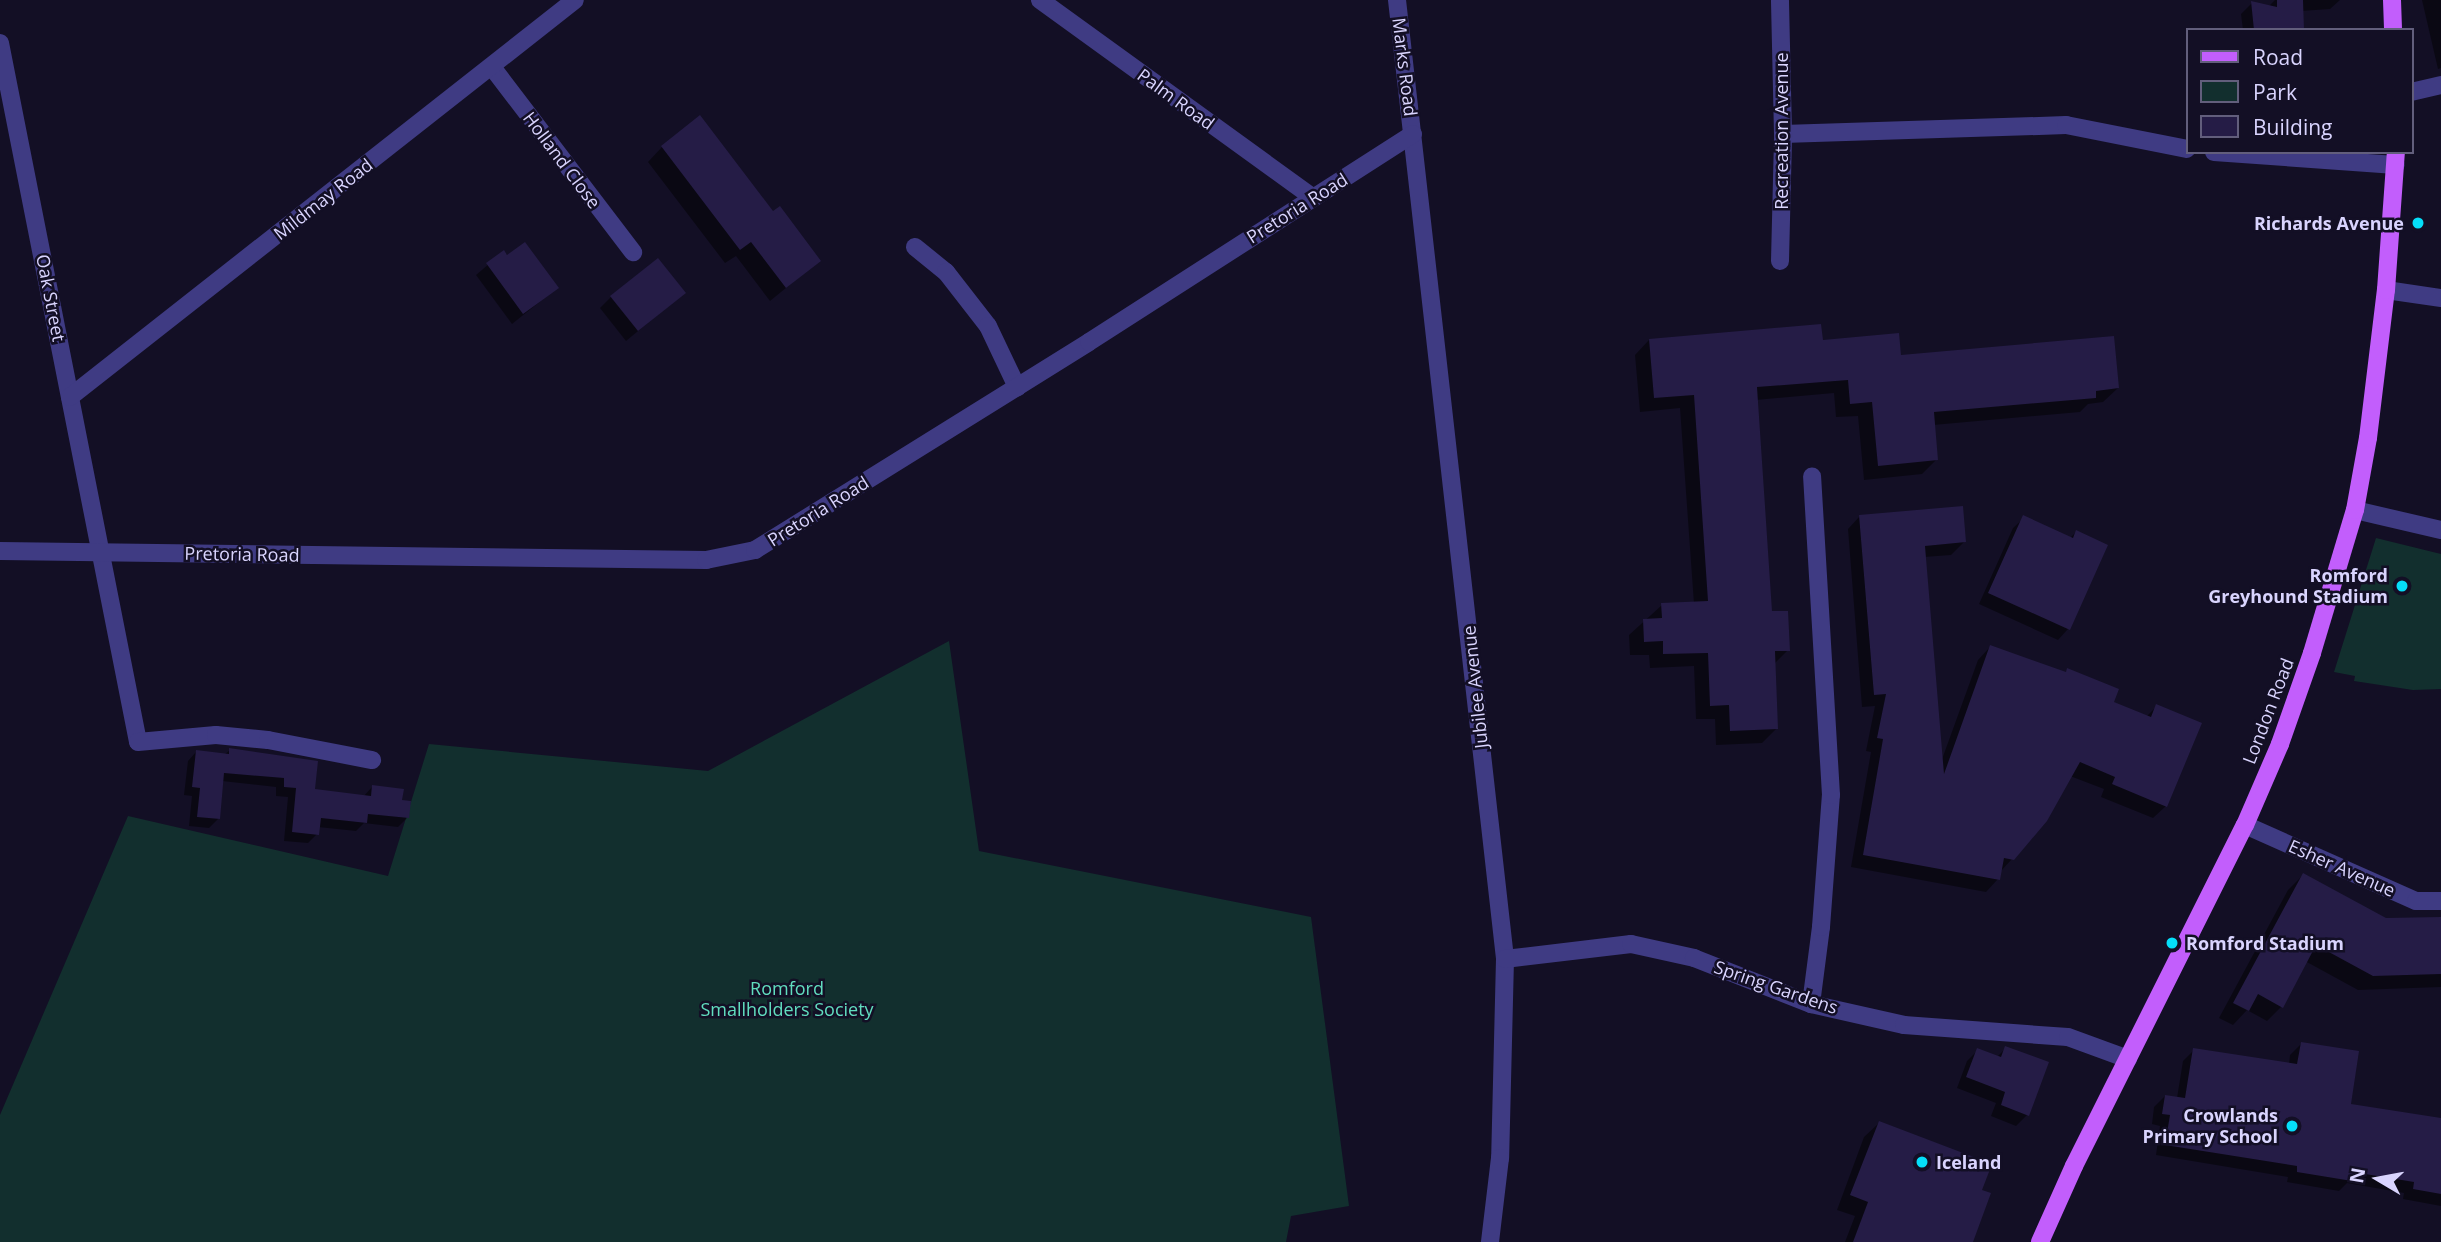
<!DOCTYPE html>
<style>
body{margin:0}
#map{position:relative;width:2441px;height:1242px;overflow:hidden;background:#130f25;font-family:"Open Sans",sans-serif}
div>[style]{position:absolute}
.green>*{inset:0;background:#122f2e}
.shadow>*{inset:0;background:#0007}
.building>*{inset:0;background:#251c46}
.minor>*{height:18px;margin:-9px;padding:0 9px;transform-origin:9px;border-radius:9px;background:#3f3b83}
.major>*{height:18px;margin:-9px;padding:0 9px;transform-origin:9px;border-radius:9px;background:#c25efc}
.dots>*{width:19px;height:19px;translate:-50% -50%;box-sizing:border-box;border:4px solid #130f25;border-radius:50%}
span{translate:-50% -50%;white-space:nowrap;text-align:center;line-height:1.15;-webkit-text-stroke:5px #130f25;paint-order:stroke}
.street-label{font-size:18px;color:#d9d4fe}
.poi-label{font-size:18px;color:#d9d4fe;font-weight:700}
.right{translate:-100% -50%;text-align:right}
.left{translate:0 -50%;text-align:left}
.park-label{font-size:18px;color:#61ddbf}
.legend{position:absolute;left:2186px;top:28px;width:228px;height:126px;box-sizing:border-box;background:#130f25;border:2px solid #625e7c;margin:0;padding:9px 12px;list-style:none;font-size:21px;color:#d9d4fe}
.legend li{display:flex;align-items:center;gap:14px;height:35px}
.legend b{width:35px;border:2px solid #625e7c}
.north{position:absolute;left:2343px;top:1144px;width:70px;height:70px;-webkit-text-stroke:5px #130f25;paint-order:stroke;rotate:280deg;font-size:19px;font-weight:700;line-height:28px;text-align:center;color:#d9d4fe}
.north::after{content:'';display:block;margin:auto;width:24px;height:32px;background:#d9d4fe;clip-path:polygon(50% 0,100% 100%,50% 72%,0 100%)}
</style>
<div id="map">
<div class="green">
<div style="clip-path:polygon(2376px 538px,2441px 554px,2441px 689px,2413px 690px,2354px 681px,2355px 676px,2334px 672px)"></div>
<div style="clip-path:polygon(949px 641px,979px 851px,1311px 917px,1349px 1206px,1291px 1216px,1286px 1242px,0 1242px,0 1115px,128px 816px,388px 876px,429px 744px,708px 771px)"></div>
</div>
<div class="shadow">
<div style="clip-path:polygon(2275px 0,2340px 0,2330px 9px,2301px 11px,2302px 30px,2243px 30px,2241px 14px,2252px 3px,2268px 7px)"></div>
<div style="clip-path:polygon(2422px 0,2441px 0,2441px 68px,2438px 69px)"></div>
<div style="clip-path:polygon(662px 147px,773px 213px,819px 261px,770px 301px,736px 256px,725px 263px,648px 162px)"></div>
<div style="clip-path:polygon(503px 252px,557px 288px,512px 324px,476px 275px)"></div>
<div style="clip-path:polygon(684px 293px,626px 341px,600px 308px,611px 297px)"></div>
<div style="clip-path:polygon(1649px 340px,1821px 341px,1899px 357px,2118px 388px,2103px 402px,2088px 404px,2080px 412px,1933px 425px,1936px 460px,1922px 474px,1864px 480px,1858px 416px,1836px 417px,1834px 393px,1756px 400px,1770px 613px,1788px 650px,1774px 664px,1776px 729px,1762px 743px,1716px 745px,1715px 719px,1696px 719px,1694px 666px,1650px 668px,1649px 655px,1630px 655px,1629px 635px,1662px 605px,1694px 604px,1680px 408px,1640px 412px,1635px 355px)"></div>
<div style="clip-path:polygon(1860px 516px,1964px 542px,1951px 555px,1924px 557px,1941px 762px,1978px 660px,1990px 647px,2146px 717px,2157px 706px,2166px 806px,2153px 818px,2101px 797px,2104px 789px,2070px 776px,2012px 859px,2000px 872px,1998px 879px,1986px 892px,1851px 867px,1871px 752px,1866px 751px,1875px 706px,1862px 707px,1848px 529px)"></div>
<div style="clip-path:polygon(2024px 518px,2070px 538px,2076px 532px,2068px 629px,2058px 640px,1979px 604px,2013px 528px)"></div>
<div style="clip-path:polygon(230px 750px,313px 791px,363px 797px,372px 787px,400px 801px,407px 818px,398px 827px,364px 823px,356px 831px,318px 827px,317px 834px,308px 843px,284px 841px,288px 797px,276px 796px,276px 787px,222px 781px,218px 819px,209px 828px,189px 826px,192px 796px,184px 795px,188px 761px,196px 752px,224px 755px)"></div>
<div style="clip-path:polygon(2303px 875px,2385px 920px,2441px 919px,2441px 987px,2358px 990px,2305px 961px,2281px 1007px,2267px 1021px,2247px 1010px,2233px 1025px,2219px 1018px,2288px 890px)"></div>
<div style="clip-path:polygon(2301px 1044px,2349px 1106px,2441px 1120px,2441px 1206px,2403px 1199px,2404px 1193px,2347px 1183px,2339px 1191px,2287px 1182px,2288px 1177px,2156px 1155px,2160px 1126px,2152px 1124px,2154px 1107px,2165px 1096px,2177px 1098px,2183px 1061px,2194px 1050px,2289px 1065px,2290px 1055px)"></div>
<div style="clip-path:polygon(2006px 1048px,2027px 1115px,2016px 1126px,1991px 1116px,1996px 1103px,1957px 1088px,1967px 1061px,1978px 1050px,1997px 1057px)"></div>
<div style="clip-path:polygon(1879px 1123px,1980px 1191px,1971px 1242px,1845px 1242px,1855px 1216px,1837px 1210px,1864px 1137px)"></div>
</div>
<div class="building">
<div style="clip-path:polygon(2277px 0,2303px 0,2304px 30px,2254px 30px,2251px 1px,2277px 7px)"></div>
<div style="clip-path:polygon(700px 115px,773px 211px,780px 206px,821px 261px,786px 288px,751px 242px,740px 250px,661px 146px)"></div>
<div style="clip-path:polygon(525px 242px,559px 288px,523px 314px,486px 263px,504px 250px,507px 255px)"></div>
<div style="clip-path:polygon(658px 258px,686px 293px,638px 331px,610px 296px)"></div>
<div style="clip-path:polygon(1821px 324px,1823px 340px,1899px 333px,1901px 355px,2114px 336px,2119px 388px,2096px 391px,2096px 398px,1934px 412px,1938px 460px,1878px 466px,1872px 402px,1850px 404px,1848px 380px,1757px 387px,1772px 611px,1788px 611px,1790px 651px,1775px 651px,1778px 729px,1730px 731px,1729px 705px,1710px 706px,1708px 653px,1663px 654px,1663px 641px,1644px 642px,1643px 619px,1662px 618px,1661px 603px,1708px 601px,1694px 395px,1654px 398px,1649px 339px)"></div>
<div style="clip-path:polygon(1963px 506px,1966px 542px,1925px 546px,1944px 774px,1990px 645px,2066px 672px,2067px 668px,2119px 689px,2114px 702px,2151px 717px,2156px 704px,2202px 723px,2167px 807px,2112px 784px,2115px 777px,2080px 762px,2047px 821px,2014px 860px,2004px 858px,2000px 880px,1863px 855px,1883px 739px,1877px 738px,1886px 694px,1874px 695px,1859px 515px)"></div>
<div style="clip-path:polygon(2023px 515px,2073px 538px,2076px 530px,2108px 545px,2070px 630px,1988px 593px)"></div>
<div style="clip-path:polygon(229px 748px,318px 761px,315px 789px,371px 796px,372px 785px,404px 789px,402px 800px,411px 801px,409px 818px,368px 814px,367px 823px,321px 818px,319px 835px,292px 832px,296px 788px,284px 787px,284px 778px,224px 773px,220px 819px,197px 817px,200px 788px,192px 787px,196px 750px,229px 754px)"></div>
<div style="clip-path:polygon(2303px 873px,2386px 918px,2441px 917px,2441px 974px,2373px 976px,2316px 945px,2283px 1008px,2258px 994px,2249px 1011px,2233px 1003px)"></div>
<div style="clip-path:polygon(2301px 1042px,2359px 1051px,2351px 1104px,2441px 1118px,2441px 1194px,2413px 1189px,2414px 1182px,2353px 1172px,2352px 1181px,2297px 1172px,2297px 1166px,2165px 1145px,2170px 1115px,2162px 1114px,2165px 1095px,2185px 1098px,2193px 1048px,2297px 1064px)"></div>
<div style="clip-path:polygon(2005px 1046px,2049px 1062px,2029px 1116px,2001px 1105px,2005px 1092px,1966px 1077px,1977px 1048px,2001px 1057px)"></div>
<div style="clip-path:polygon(1879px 1121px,1992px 1164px,1982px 1190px,1991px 1193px,1973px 1242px,1853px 1242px,1868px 1202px,1850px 1195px)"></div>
</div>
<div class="minor">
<div style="left:1040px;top:0;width:336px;rotate:35.9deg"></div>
<div style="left:1397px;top:0;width:965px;rotate:83.57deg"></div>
<div style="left:1505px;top:959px;width:199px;rotate:91.4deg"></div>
<div style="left:1500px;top:1158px;width:85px;rotate:96.8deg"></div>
<div style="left:0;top:43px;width:712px;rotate:78.83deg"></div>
<div style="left:138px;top:742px;width:78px;rotate:-5.1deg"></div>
<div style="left:216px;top:735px;width:52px;rotate:5.5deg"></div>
<div style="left:268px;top:740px;width:106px;rotate:10.9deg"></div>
<div style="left:492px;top:67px;width:233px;rotate:52.7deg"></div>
<div style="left:2411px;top:92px;width:31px;rotate:-13deg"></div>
<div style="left:1783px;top:134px;width:283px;rotate:-1.8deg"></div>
<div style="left:2066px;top:125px;width:123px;rotate:11.2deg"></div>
<div style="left:2214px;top:152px;width:182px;rotate:4.1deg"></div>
<div style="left:915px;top:247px;width:40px;rotate:39deg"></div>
<div style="left:946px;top:272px;width:68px;rotate:52.1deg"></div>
<div style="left:988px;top:326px;width:68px;rotate:64.6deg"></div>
<div style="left:1780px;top:261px;width:127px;rotate:-88.6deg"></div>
<div style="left:1783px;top:134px;width:134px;rotate:-91.3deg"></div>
<div style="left:2386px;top:290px;width:56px;rotate:8.3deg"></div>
<div style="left:70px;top:397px;width:642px;rotate:-38.17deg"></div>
<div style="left:2355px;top:510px;width:88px;rotate:13.1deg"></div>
<div style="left:0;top:551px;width:706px;rotate:0.73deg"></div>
<div style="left:706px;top:560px;width:50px;rotate:-11.5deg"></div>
<div style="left:755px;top:550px;width:393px;rotate:-31.9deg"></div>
<div style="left:1089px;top:342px;width:385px;rotate:-32.7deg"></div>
<div style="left:2245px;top:825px;width:187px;rotate:24deg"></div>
<div style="left:2416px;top:901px;width:25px"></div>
<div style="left:1505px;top:959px;width:127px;rotate:-6.8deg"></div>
<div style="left:1631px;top:944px;width:65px;rotate:12.5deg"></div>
<div style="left:1694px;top:958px;width:126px;rotate:21.5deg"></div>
<div style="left:1811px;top:1004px;width:95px;rotate:12.7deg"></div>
<div style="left:1904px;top:1025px;width:164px;rotate:4.2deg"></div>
<div style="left:2068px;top:1037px;width:64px;rotate:20.1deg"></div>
<div style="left:1811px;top:1004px;width:78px;rotate:-82.6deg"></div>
<div style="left:1821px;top:927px;width:132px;rotate:-85.7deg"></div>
<div style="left:1831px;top:795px;width:319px;rotate:-93.4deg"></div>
</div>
<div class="major">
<div style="left:2392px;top:0;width:30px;rotate:88deg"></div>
<div style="left:2040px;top:1242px;width:83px;rotate:-65.9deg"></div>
<div style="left:2074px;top:1166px;width:381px;rotate:-63.4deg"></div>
<div style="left:2245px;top:825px;width:88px;rotate:-66.6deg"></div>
<div style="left:2280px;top:744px;width:96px;rotate:-70.6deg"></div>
<div style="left:2312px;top:653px;width:149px;rotate:-73.3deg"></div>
<div style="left:2355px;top:510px;width:73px;rotate:-79.8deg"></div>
<div style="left:2368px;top:438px;width:149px;rotate:-83.1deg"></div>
<div style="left:2386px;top:290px;width:138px;rotate:-85.9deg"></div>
</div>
<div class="dots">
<div style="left:2418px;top:223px;background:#05def9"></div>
<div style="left:2402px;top:586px;background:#05def9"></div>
<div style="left:2172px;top:943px;background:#05def9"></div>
<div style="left:2292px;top:1126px;background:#05def9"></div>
<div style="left:1922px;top:1162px;background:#05def9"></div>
</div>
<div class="street-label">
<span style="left:1405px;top:67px;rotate:83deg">Marks Road</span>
<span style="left:1176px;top:99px;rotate:36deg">Palm Road</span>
<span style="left:1781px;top:131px;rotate:-90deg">Recreation Avenue</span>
<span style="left:562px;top:160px;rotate:53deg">Holland Close</span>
<span style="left:323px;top:199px;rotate:-38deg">Mildmay Road</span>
<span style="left:1297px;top:208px;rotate:-32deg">Pretoria Road</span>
<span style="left:51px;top:298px;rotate:79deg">Oak Street</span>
<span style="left:818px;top:511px;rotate:-32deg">Pretoria Road</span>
<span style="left:242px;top:554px;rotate:1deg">Pretoria Road</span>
<span style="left:1475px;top:687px;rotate:-96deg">Jubilee Avenue</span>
<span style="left:2268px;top:711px;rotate:-69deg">London Road</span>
<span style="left:2342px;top:868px;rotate:24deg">Esher Avenue</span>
<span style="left:1776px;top:987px;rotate:19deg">Spring Gardens</span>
</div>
<div class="poi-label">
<span class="right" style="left:2404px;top:223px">Richards Avenue</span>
<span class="right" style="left:2388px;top:586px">Romford<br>Greyhound Stadium</span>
<span class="left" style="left:2186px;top:943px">Romford Stadium</span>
<span class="right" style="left:2278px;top:1126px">Crowlands<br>Primary School</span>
<span class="left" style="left:1936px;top:1162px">Iceland</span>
</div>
<div class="park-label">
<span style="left:787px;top:999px">Romford<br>Smallholders Society</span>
</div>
<ul class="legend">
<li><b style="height:9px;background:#c25efc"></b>Road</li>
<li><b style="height:19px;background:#122f2e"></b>Park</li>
<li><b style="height:19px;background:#251c46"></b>Building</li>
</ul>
<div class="north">N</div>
</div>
